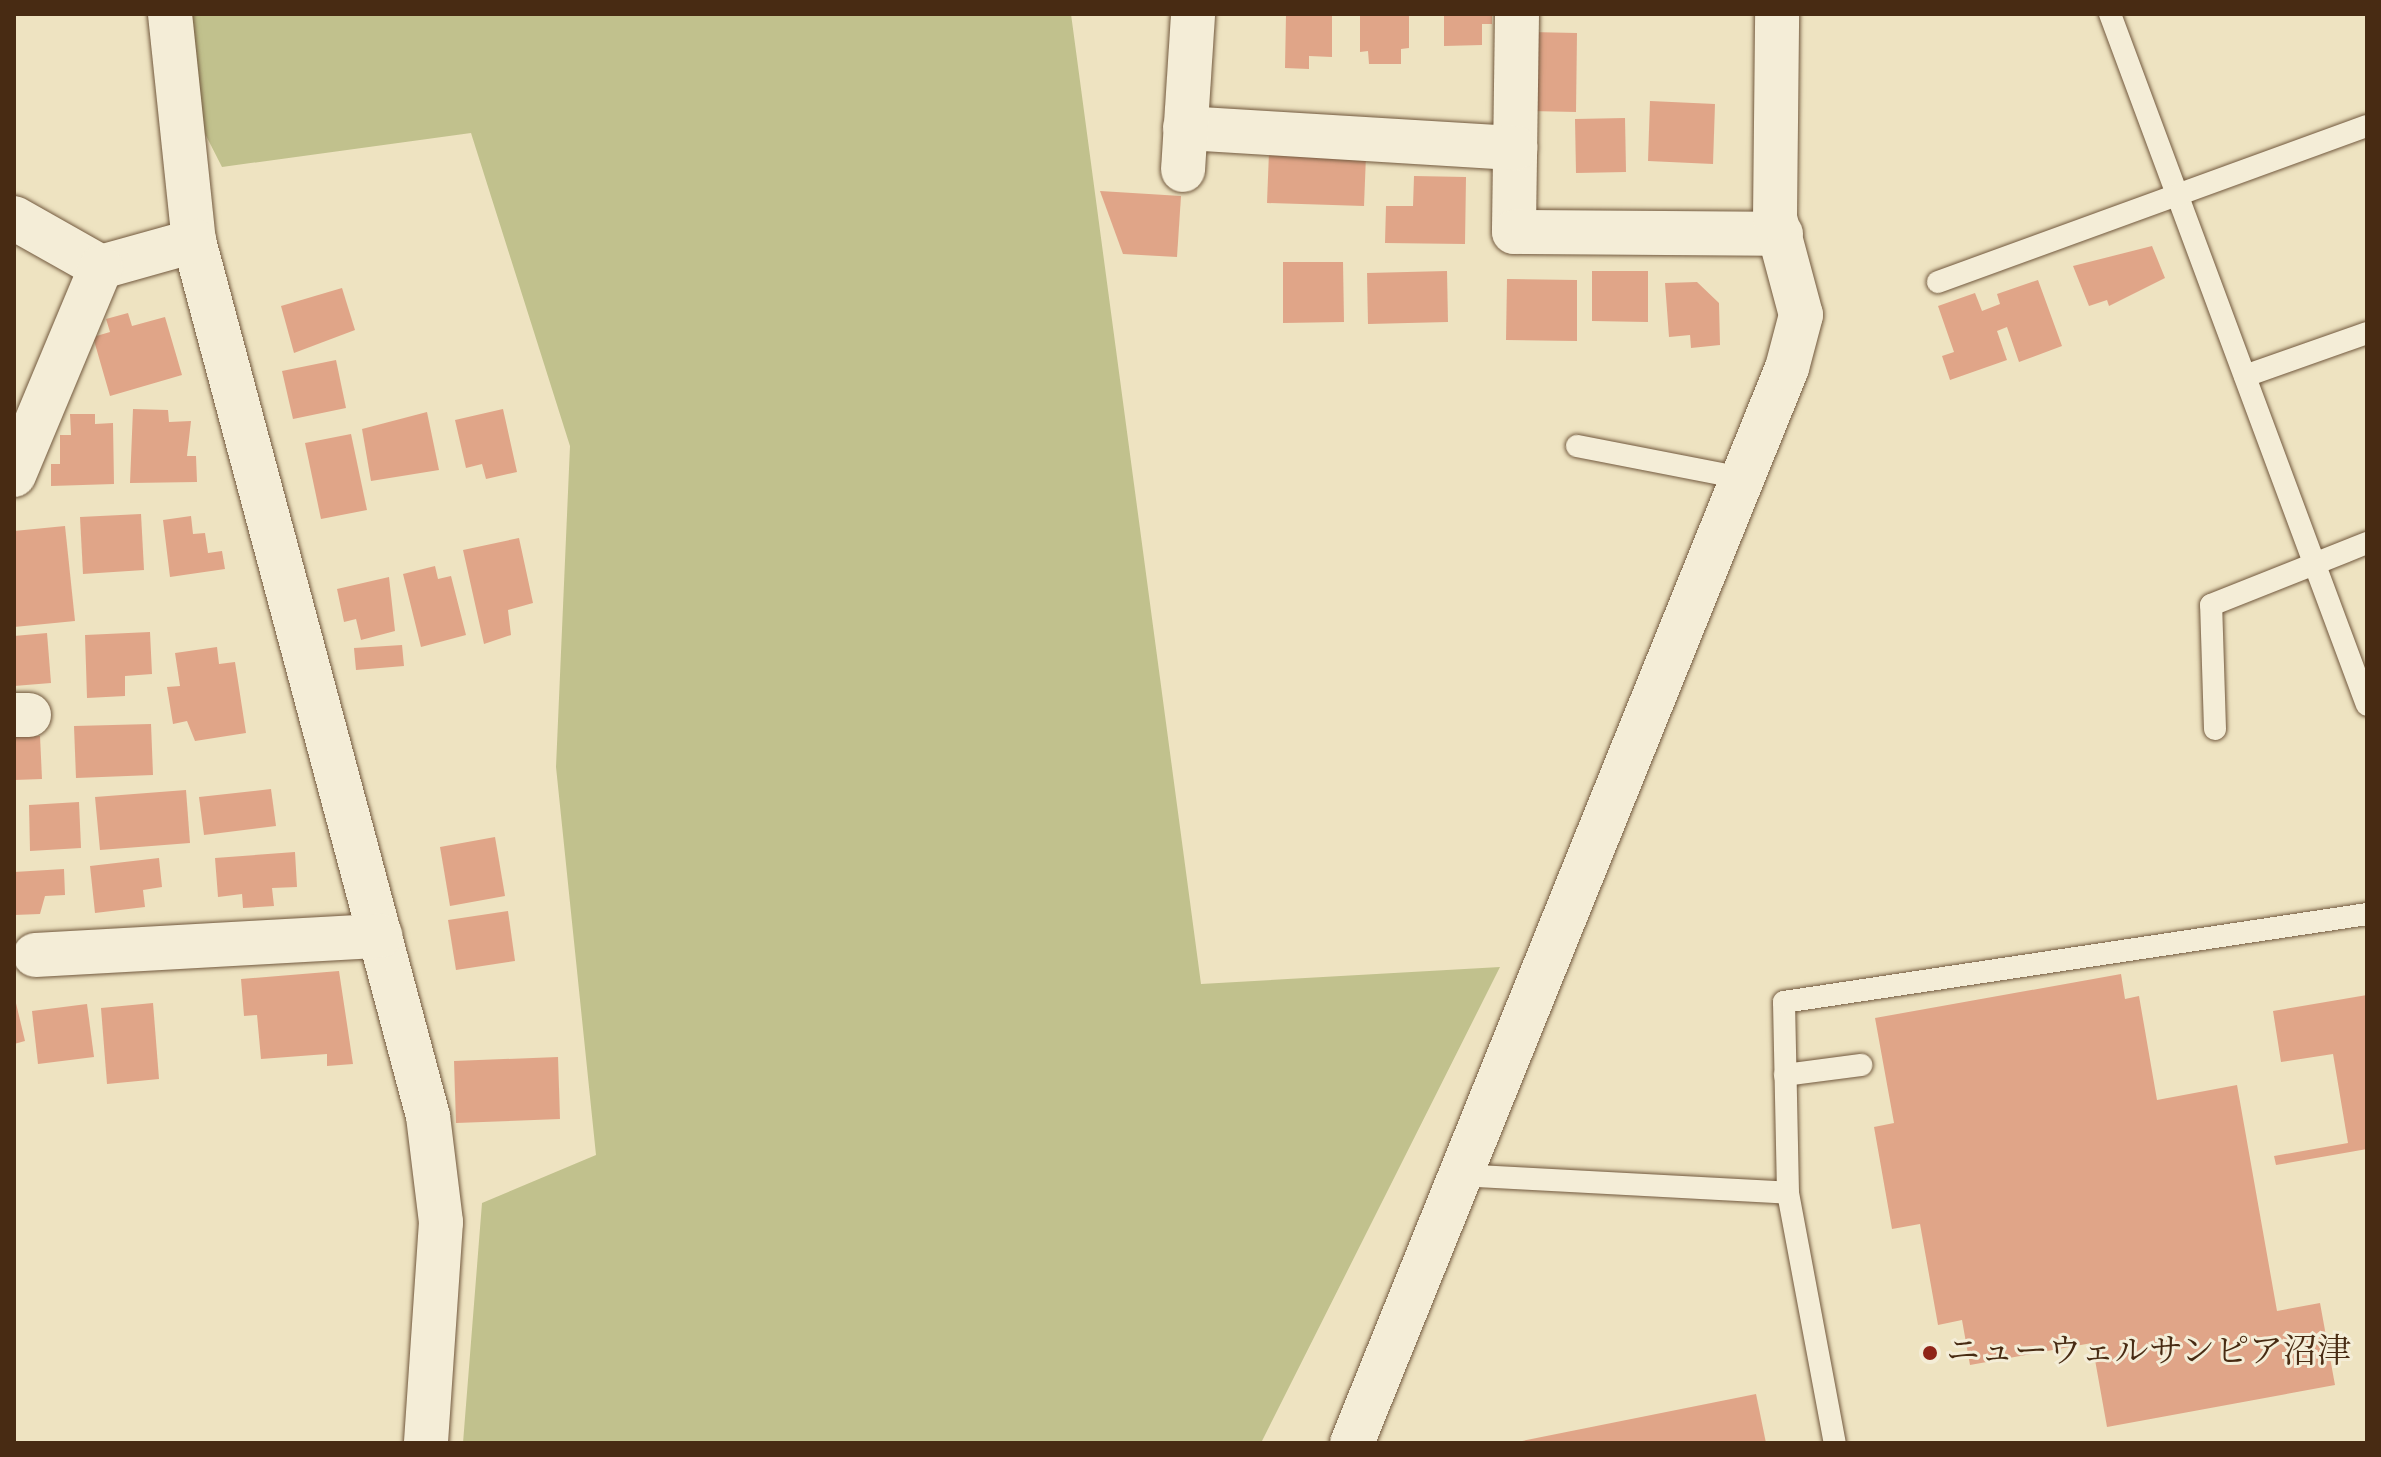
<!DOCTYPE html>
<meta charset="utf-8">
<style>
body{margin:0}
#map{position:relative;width:2381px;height:1457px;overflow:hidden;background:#eee3c1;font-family:"IM FELL DW Pica","Noto Serif JP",serif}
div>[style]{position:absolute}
.green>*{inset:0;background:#c1c18d}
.building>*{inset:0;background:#e0a588}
.roads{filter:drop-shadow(0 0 2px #72593e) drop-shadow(0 0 2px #72593e)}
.service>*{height:22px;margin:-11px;padding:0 11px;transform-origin:11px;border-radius:11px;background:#f4edd7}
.minor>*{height:44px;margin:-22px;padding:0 22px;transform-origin:22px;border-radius:22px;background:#f4edd7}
.tertiary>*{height:44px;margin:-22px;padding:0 22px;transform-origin:22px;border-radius:22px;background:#f4edd7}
.dots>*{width:22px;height:22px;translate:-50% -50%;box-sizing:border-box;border:4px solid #f4edd7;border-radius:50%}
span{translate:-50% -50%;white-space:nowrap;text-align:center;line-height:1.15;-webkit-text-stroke:6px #f4edd7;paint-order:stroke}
.poi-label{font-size:34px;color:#482b13}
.left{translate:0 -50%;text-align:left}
.frame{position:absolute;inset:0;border:16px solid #482b13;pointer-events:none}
</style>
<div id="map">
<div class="green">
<div style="clip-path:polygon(187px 14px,1071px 14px,1201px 984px,1500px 967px,1261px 1443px,463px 1443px,482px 1203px,596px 1155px,556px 767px,570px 446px,471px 133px,222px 167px,197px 118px)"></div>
</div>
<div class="building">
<div style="clip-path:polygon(1286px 14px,1332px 14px,1332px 57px,1309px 56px,1309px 69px,1285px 68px)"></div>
<div style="clip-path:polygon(1360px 14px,1409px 14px,1409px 48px,1401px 49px,1401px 64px,1369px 64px,1368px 51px,1360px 52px)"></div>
<div style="clip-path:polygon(1444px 14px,1492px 14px,1492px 24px,1482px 24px,1482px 45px,1444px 46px)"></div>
<div style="clip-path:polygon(1530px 32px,1577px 33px,1576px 112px,1530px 111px)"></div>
<div style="clip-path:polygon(1650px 101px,1715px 104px,1713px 164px,1648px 161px)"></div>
<div style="clip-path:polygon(1625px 118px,1626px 172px,1576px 173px,1575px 119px)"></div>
<div style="clip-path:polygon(1269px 152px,1366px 155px,1364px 206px,1267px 203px)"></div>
<div style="clip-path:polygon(1414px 176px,1466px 177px,1465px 244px,1385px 243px,1386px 206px,1413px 206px)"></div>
<div style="clip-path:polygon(1100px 191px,1181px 196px,1177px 257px,1123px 254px)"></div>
<div style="clip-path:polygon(2152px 246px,2165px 278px,2109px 306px,2107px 300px,2089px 306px,2073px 266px)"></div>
<div style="clip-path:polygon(1283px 262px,1343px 262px,1344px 322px,1283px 323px)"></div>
<div style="clip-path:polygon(1447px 271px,1448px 322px,1368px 324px,1367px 273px)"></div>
<div style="clip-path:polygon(1592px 271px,1648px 271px,1648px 322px,1592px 321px)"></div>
<div style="clip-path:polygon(1507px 279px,1577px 280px,1577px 341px,1506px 340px)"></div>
<div style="clip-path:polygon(2038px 280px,2062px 346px,2019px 362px,2007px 327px,1997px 331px,2007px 360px,1950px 380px,1942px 356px,1954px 352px,1938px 306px,1975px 293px,1982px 311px,2000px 304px,1997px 294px)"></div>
<div style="clip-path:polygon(1697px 282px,1719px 303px,1720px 345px,1691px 348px,1690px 335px,1669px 337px,1665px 283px)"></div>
<div style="clip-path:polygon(342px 288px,355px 330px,294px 353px,281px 306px)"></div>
<div style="clip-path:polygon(128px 313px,132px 326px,165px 317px,182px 375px,110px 396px,93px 337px,110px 332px,106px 319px)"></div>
<div style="clip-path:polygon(336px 360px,346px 408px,293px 419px,282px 371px)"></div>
<div style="clip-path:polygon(133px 409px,168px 410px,169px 422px,191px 421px,187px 456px,196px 456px,197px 482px,130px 483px)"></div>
<div style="clip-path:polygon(503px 409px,517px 472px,486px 479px,482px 464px,466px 468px,455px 420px)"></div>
<div style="clip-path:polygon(427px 412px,439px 470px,371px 481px,362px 429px)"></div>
<div style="clip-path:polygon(70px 414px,95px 414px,95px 424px,113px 423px,114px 484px,51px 486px,51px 464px,60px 464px,60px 435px,71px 435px)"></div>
<div style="clip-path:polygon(351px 434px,367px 510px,321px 519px,305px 443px)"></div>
<div style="clip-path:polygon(141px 514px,144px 570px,83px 574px,80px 517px)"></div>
<div style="clip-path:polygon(191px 516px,193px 534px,205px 533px,208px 553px,222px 551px,225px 569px,170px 577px,163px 520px)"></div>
<div style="clip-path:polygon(65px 526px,75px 621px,14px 627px,14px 531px)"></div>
<div style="clip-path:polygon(519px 538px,533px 603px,508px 610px,511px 635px,484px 644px,463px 550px)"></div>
<div style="clip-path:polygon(435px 566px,438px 579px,451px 576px,466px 635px,421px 647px,403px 574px)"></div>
<div style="clip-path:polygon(389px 577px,395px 631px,361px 640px,356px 619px,344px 622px,337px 589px)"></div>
<div style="clip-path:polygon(150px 632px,152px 674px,125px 676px,125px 696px,87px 698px,85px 635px)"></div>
<div style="clip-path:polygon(47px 633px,51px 683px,14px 686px,14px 636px)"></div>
<div style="clip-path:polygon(402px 645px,404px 666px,356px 670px,354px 648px)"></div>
<div style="clip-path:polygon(217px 647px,219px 664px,235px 662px,246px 733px,195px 741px,187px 721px,173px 724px,167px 687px,180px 686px,175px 653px)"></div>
<div style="clip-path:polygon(151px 724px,153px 775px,76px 778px,74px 726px)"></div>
<div style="clip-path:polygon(40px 736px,42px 779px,14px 780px,14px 737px)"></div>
<div style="clip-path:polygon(271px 789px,276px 826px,204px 835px,199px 797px)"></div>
<div style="clip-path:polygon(186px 790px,190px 843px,100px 850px,95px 797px)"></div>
<div style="clip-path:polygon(79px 802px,81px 848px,30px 851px,29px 805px)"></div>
<div style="clip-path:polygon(495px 837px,505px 896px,450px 906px,440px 847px)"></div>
<div style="clip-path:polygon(295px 852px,297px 887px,272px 888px,274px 906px,243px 908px,242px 894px,218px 897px,215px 858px)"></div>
<div style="clip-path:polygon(159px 858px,162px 887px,143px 890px,145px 907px,95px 913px,90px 866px)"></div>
<div style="clip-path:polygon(64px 869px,65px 895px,45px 896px,40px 914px,14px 915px,14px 872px)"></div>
<div style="clip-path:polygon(508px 911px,515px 961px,456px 970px,448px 920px)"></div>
<div style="clip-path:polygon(339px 971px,353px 1064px,327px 1066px,327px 1054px,261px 1059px,257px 1015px,244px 1016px,241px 979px)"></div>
<div style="clip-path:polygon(2121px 974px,2125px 999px,2139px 996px,2157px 1100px,2237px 1085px,2277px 1311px,2320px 1303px,2335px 1385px,2107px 1427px,2092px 1343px,1970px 1365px,1962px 1320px,1938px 1325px,1920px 1224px,1892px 1229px,1874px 1127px,1894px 1123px,1875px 1018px)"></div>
<div style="clip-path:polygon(2367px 995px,2367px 1149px,2276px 1165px,2274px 1156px,2348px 1143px,2333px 1054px,2281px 1062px,2273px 1011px)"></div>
<div style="clip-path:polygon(15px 999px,25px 1041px,14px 1044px,14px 1000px)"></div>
<div style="clip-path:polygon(153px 1003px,159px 1079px,107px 1084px,101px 1008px)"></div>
<div style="clip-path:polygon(87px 1004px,94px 1057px,38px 1064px,32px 1011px)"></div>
<div style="clip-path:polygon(558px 1057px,560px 1119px,456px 1123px,454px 1061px)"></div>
<div style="clip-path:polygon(1756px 1394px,1766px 1443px,1517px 1443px,1517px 1442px)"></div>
</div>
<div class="roads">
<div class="service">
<div style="left:2110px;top:14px;width:737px;rotate:69.6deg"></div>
<div style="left:1938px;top:282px;width:456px;rotate:-20deg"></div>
<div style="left:2245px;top:376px;width:129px;rotate:-19.4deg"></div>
<div style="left:1577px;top:446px;width:168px;rotate:11deg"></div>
<div style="left:2215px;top:729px;width:124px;rotate:-91.8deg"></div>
<div style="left:2211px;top:605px;width:168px;rotate:-21.7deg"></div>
<div style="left:1785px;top:1075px;width:77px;rotate:-7.5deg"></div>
<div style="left:1460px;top:1175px;width:328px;rotate:3.1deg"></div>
<div style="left:1788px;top:1193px;width:191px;rotate:-91.2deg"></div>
<div style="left:1784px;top:1002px;width:590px;rotate:-8.58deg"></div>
<div style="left:1788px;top:1193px;width:254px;rotate:79.4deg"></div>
</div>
<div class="minor">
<div style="left:170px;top:14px;width:228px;rotate:84deg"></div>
<div style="left:194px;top:241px;width:906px;rotate:75.03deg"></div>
<div style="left:428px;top:1116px;width:107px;rotate:83deg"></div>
<div style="left:441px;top:1222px;width:222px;rotate:93.9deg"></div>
<div style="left:1517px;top:14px;width:218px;rotate:90.8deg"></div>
<div style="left:1514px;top:232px;width:267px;rotate:0.4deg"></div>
<div style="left:1185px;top:128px;width:331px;rotate:3.5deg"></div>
<div style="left:1183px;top:170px;width:156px;rotate:-86.3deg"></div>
<div style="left:14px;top:218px;width:100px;rotate:29.4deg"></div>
<div style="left:101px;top:267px;width:97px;rotate:-15.6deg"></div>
<div style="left:14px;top:475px;width:225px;rotate:-67.3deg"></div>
<div style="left:14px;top:715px;width:15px"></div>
<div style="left:35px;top:955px;width:346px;rotate:-3.2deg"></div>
</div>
<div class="tertiary">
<div style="left:1352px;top:1443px;width:1160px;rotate:-67.97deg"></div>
<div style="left:1787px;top:368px;width:55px;rotate:-75.2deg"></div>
<div style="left:1801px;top:315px;width:100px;rotate:-105deg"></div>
<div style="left:1775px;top:218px;width:204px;rotate:-89.4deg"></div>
</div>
</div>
<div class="dots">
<div style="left:1930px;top:1353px;background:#8f2418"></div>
</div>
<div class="poi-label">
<span class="left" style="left:1946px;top:1353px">ニューウェルサンピア沼津</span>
</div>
<div class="frame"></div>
</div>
